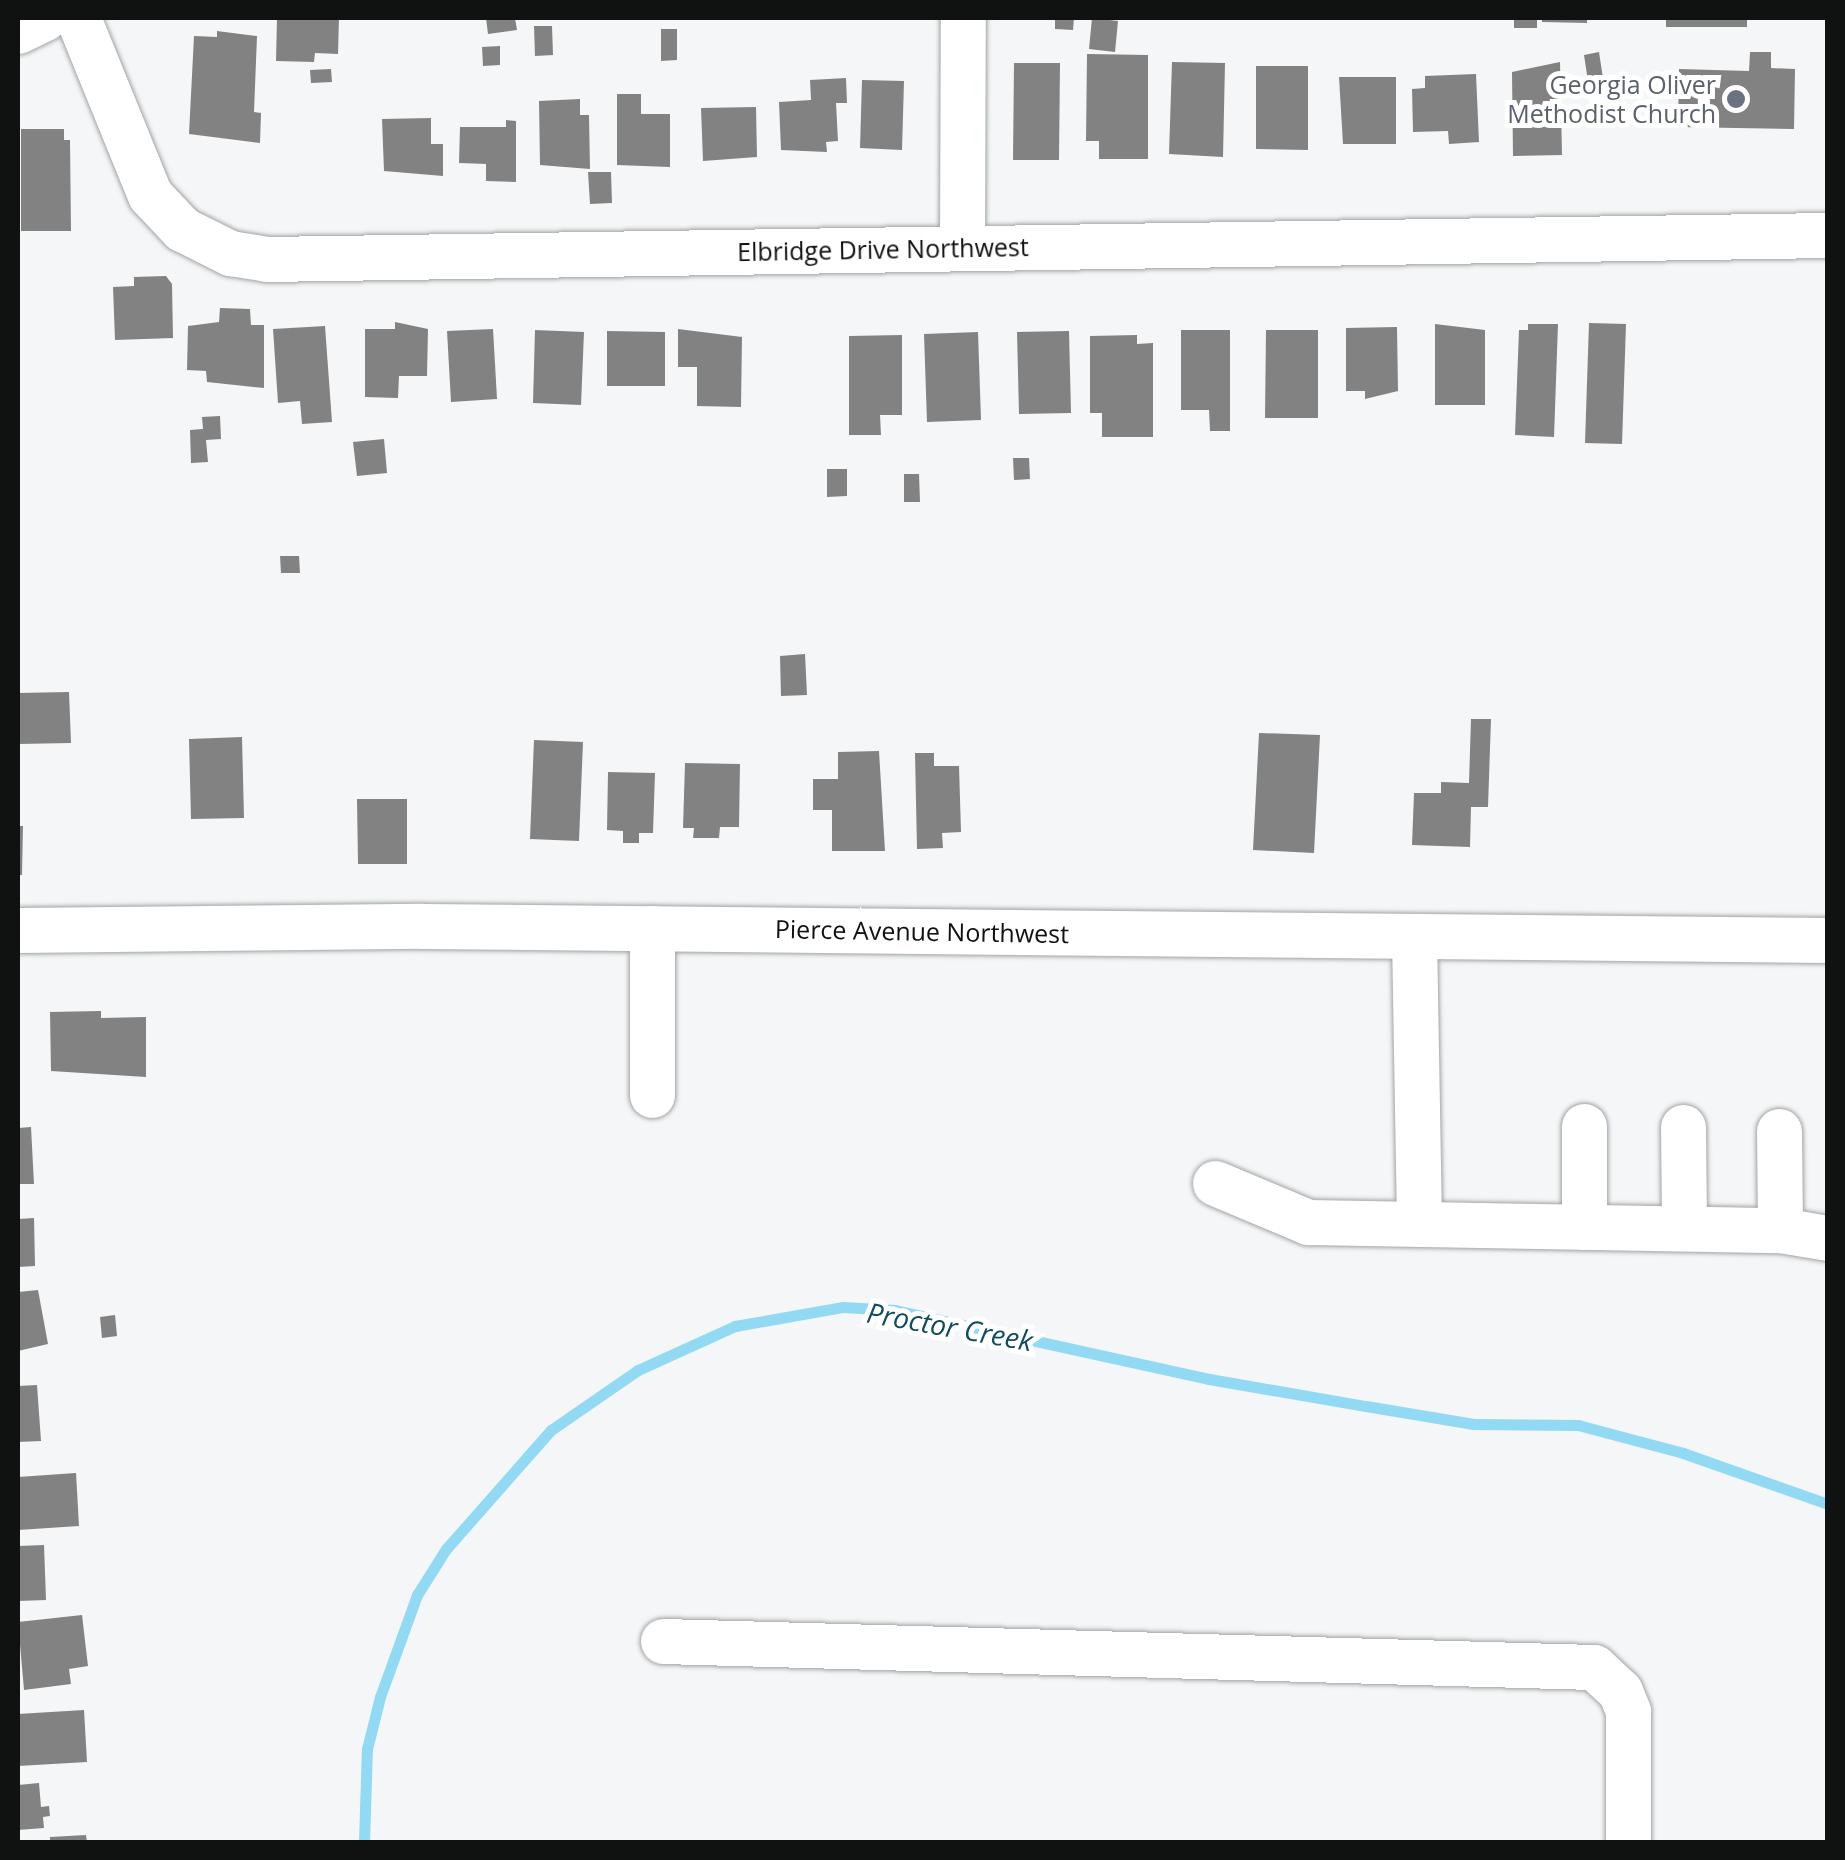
<!DOCTYPE html>
<style>
body{margin:0}
#map{position:relative;width:1845px;height:1860px;overflow:hidden;background:#f4f6f7;font-family:"Open Sans",sans-serif}
div>[style]{position:absolute}
.stream>*{height:11px;margin:-5.5px;padding:0 5.5px;transform-origin:5.5px;border-radius:5.5px;background:#92d9f4}
.building>*{inset:0;background:#838283}
.roads{filter:drop-shadow(0 0 2px #a2a4a5) drop-shadow(0 0 2px #a2a4a5)}
.minor>*{height:45px;margin:-22.5px;padding:0 22.5px;transform-origin:22.5px;border-radius:22.5px;background:#fff}
.dots>*{width:28px;height:28px;translate:-50% -50%;box-sizing:border-box;border:5px solid #fff;border-radius:50%}
span{translate:-50% -50%;white-space:nowrap;text-align:center;line-height:1.15;-webkit-text-stroke:10px #fff;paint-order:stroke}
.worship-label{font-size:25px;color:#5b616d}
.right{translate:-100% -50%;text-align:right}
.street-label{font-size:25px;color:#101111}
.water-label{font-size:28px;color:#114d60;font-style:italic}
.frame{position:absolute;inset:0;border:20px solid #101111;pointer-events:none}
</style>
<div id="map">
<div class="stream">
<div style="left:364px;top:1842px;width:93px;rotate:-88.2deg"></div>
<div style="left:367px;top:1749px;width:54px;rotate:-76deg"></div>
<div style="left:380px;top:1697px;width:109px;rotate:-70.1deg"></div>
<div style="left:417px;top:1595px;width:54px;rotate:-57.8deg"></div>
<div style="left:446px;top:1549px;width:159px;rotate:-48.6deg"></div>
<div style="left:551px;top:1430px;width:106px;rotate:-34.6deg"></div>
<div style="left:638px;top:1370px;width:107px;rotate:-24.4deg"></div>
<div style="left:735px;top:1326px;width:110px;rotate:-10deg"></div>
<div style="left:843px;top:1307px;width:52px;rotate:3.3deg"></div>
<div style="left:895px;top:1310px;width:321px;rotate:12.4deg"></div>
<div style="left:1209px;top:1379px;width:159px;rotate:9.8deg"></div>
<div style="left:1366px;top:1406px;width:109px;rotate:9.5deg"></div>
<div style="left:1473px;top:1424px;width:105px;rotate:0.5deg"></div>
<div style="left:1578px;top:1425px;width:109px;rotate:14.9deg"></div>
<div style="left:1683px;top:1453px;width:154px;rotate:19.4deg"></div>
</div>
<div class="building">
<div style="clip-path:polygon(277px 18px,339px 18px,338px 54px,315px 53px,314px 62px,276px 61px)"></div>
<div style="clip-path:polygon(486px 18px,515px 18px,517px 30px,488px 34px)"></div>
<div style="clip-path:polygon(1055px 18px,1074px 18px,1073px 30px,1055px 29px)"></div>
<div style="clip-path:polygon(1092px 18px,1118px 21px,1115px 52px,1089px 49px)"></div>
<div style="clip-path:polygon(1514px 18px,1537px 18px,1537px 28px,1514px 28px)"></div>
<div style="clip-path:polygon(1542px 18px,1587px 18px,1587px 23px,1542px 22px)"></div>
<div style="clip-path:polygon(1666px 18px,1747px 18px,1747px 27px,1666px 27px)"></div>
<div style="clip-path:polygon(534px 26px,552px 26px,553px 55px,535px 56px)"></div>
<div style="clip-path:polygon(661px 29px,677px 29px,677px 60px,661px 61px)"></div>
<div style="clip-path:polygon(217px 31px,257px 36px,254px 112px,261px 113px,260px 143px,189px 134px,194px 36px,217px 37px)"></div>
<div style="clip-path:polygon(500px 46px,500px 65px,483px 66px,482px 47px)"></div>
<div style="clip-path:polygon(1599px 52px,1604px 85px,1589px 88px,1584px 55px)"></div>
<div style="clip-path:polygon(1750px 52px,1771px 52px,1771px 68px,1795px 69px,1794px 129px,1678px 127px,1679px 69px,1749px 71px)"></div>
<div style="clip-path:polygon(1087px 54px,1148px 55px,1148px 159px,1099px 159px,1099px 141px,1086px 141px)"></div>
<div style="clip-path:polygon(1172px 62px,1225px 63px,1223px 157px,1169px 154px)"></div>
<div style="clip-path:polygon(1560px 62px,1562px 155px,1513px 156px,1512px 72px)"></div>
<div style="clip-path:polygon(1014px 63px,1060px 63px,1059px 160px,1013px 160px)"></div>
<div style="clip-path:polygon(1256px 66px,1308px 66px,1308px 150px,1256px 149px)"></div>
<div style="clip-path:polygon(331px 69px,332px 82px,311px 83px,310px 70px)"></div>
<div style="clip-path:polygon(1476px 74px,1479px 142px,1449px 144px,1448px 131px,1413px 132px,1412px 89px,1425px 88px,1425px 76px)"></div>
<div style="clip-path:polygon(1339px 77px,1396px 77px,1396px 144px,1343px 144px)"></div>
<div style="clip-path:polygon(846px 78px,847px 103px,836px 103px,838px 141px,826px 142px,827px 152px,781px 150px,779px 102px,811px 100px,810px 80px)"></div>
<div style="clip-path:polygon(862px 80px,904px 81px,902px 150px,860px 148px)"></div>
<div style="clip-path:polygon(617px 94px,641px 94px,641px 114px,670px 114px,670px 167px,617px 165px)"></div>
<div style="clip-path:polygon(580px 99px,580px 115px,589px 115px,590px 169px,540px 165px,539px 101px)"></div>
<div style="clip-path:polygon(756px 107px,757px 157px,703px 161px,701px 108px)"></div>
<div style="clip-path:polygon(431px 118px,431px 144px,443px 144px,443px 176px,384px 171px,382px 119px)"></div>
<div style="clip-path:polygon(506px 120px,516px 121px,516px 182px,486px 181px,486px 164px,459px 163px,460px 127px,506px 127px)"></div>
<div style="clip-path:polygon(21px 129px,64px 129px,64px 140px,70px 140px,71px 231px,21px 231px)"></div>
<div style="clip-path:polygon(588px 172px,611px 172px,612px 203px,590px 204px)"></div>
<div style="clip-path:polygon(166px 276px,172px 284px,173px 338px,115px 340px,113px 287px,134px 286px,134px 277px)"></div>
<div style="clip-path:polygon(220px 308px,250px 309px,251px 325px,264px 325px,264px 388px,207px 382px,206px 371px,187px 370px,188px 326px,219px 322px)"></div>
<div style="clip-path:polygon(395px 322px,428px 329px,427px 376px,399px 376px,398px 398px,365px 397px,365px 329px,395px 329px)"></div>
<div style="clip-path:polygon(1589px 323px,1626px 324px,1622px 444px,1585px 443px)"></div>
<div style="clip-path:polygon(1435px 324px,1485px 330px,1485px 405px,1435px 405px)"></div>
<div style="clip-path:polygon(1528px 324px,1558px 324px,1554px 437px,1515px 435px,1519px 330px,1528px 330px)"></div>
<div style="clip-path:polygon(325px 326px,332px 422px,302px 424px,300px 401px,278px 403px,273px 329px)"></div>
<div style="clip-path:polygon(1397px 327px,1398px 391px,1365px 399px,1365px 391px,1346px 391px,1346px 328px)"></div>
<div style="clip-path:polygon(493px 329px,497px 399px,451px 402px,447px 331px)"></div>
<div style="clip-path:polygon(678px 329px,742px 337px,741px 407px,697px 406px,697px 367px,678px 367px)"></div>
<div style="clip-path:polygon(535px 330px,584px 332px,581px 405px,533px 403px)"></div>
<div style="clip-path:polygon(1181px 330px,1230px 330px,1230px 431px,1210px 431px,1209px 410px,1181px 410px)"></div>
<div style="clip-path:polygon(1266px 330px,1318px 330px,1318px 418px,1265px 418px)"></div>
<div style="clip-path:polygon(607px 331px,665px 332px,665px 386px,607px 386px)"></div>
<div style="clip-path:polygon(1069px 331px,1071px 413px,1019px 414px,1017px 332px)"></div>
<div style="clip-path:polygon(978px 332px,981px 420px,927px 422px,924px 334px)"></div>
<div style="clip-path:polygon(902px 335px,902px 415px,880px 415px,881px 435px,849px 435px,849px 336px)"></div>
<div style="clip-path:polygon(1137px 335px,1137px 344px,1153px 343px,1153px 437px,1102px 437px,1102px 413px,1090px 413px,1090px 336px)"></div>
<div style="clip-path:polygon(220px 416px,221px 439px,206px 440px,208px 462px,191px 463px,190px 430px,203px 429px,202px 417px)"></div>
<div style="clip-path:polygon(384px 439px,387px 473px,357px 476px,353px 442px)"></div>
<div style="clip-path:polygon(1013px 458px,1029px 458px,1030px 479px,1014px 480px)"></div>
<div style="clip-path:polygon(827px 469px,847px 469px,847px 496px,827px 497px)"></div>
<div style="clip-path:polygon(904px 474px,919px 474px,920px 502px,904px 502px)"></div>
<div style="clip-path:polygon(280px 556px,299px 556px,300px 573px,281px 573px)"></div>
<div style="clip-path:polygon(805px 654px,807px 695px,781px 696px,780px 656px)"></div>
<div style="clip-path:polygon(69px 692px,71px 743px,18px 744px,18px 693px)"></div>
<div style="clip-path:polygon(1471px 719px,1491px 719px,1488px 807px,1471px 807px,1470px 847px,1412px 845px,1414px 793px,1441px 793px,1441px 782px,1469px 783px)"></div>
<div style="clip-path:polygon(1259px 733px,1320px 735px,1314px 853px,1253px 850px)"></div>
<div style="clip-path:polygon(242px 737px,244px 818px,191px 819px,189px 739px)"></div>
<div style="clip-path:polygon(534px 740px,583px 742px,579px 841px,530px 839px)"></div>
<div style="clip-path:polygon(879px 751px,885px 851px,832px 851px,832px 810px,813px 810px,813px 779px,838px 779px,838px 752px)"></div>
<div style="clip-path:polygon(915px 753px,934px 753px,934px 766px,959px 766px,961px 832px,942px 833px,943px 848px,917px 849px)"></div>
<div style="clip-path:polygon(685px 763px,740px 764px,739px 827px,720px 827px,719px 838px,693px 838px,694px 828px,683px 828px)"></div>
<div style="clip-path:polygon(608px 772px,655px 773px,653px 833px,639px 833px,639px 843px,623px 843px,623px 831px,607px 830px)"></div>
<div style="clip-path:polygon(357px 799px,407px 799px,407px 864px,358px 864px)"></div>
<div style="clip-path:polygon(18px 826px,23px 826px,22px 875px,18px 875px)"></div>
<div style="clip-path:polygon(101px 1011px,101px 1018px,146px 1017px,146px 1077px,51px 1071px,50px 1012px)"></div>
<div style="clip-path:polygon(31px 1127px,34px 1184px,18px 1184px,18px 1128px)"></div>
<div style="clip-path:polygon(34px 1218px,35px 1266px,18px 1267px,18px 1219px)"></div>
<div style="clip-path:polygon(38px 1290px,48px 1344px,18px 1351px,18px 1292px)"></div>
<div style="clip-path:polygon(115px 1315px,117px 1336px,102px 1338px,100px 1317px)"></div>
<div style="clip-path:polygon(37px 1385px,41px 1441px,18px 1442px,18px 1386px)"></div>
<div style="clip-path:polygon(76px 1473px,79px 1526px,18px 1530px,18px 1477px)"></div>
<div style="clip-path:polygon(44px 1545px,46px 1600px,18px 1601px,18px 1546px)"></div>
<div style="clip-path:polygon(82px 1615px,88px 1666px,69px 1669px,71px 1684px,24px 1690px,18px 1622px)"></div>
<div style="clip-path:polygon(84px 1710px,87px 1762px,18px 1766px,18px 1714px)"></div>
<div style="clip-path:polygon(39px 1783px,41px 1807px,49px 1806px,50px 1816px,43px 1817px,44px 1828px,18px 1830px,18px 1785px)"></div>
<div style="clip-path:polygon(86px 1835px,87px 1842px,50px 1842px,50px 1837px)"></div>
</div>
<div class="roads">
<div class="minor">
<div style="left:78px;top:18px;width:191px;rotate:67.9deg"></div>
<div style="left:150px;top:195px;width:47px;rotate:46.7deg"></div>
<div style="left:182px;top:229px;width:54px;rotate:26.6deg"></div>
<div style="left:230px;top:253px;width:36px;rotate:9deg"></div>
<div style="left:266px;top:259px;width:1562px;rotate:-0.88deg"></div>
<div style="left:18px;top:31px;width:30px;rotate:-26deg"></div>
<div style="left:962px;top:248px;width:230px;rotate:-89.8deg"></div>
<div style="left:652px;top:928px;width:167px;rotate:90deg"></div>
<div style="left:18px;top:930px;width:404px;rotate:-0.6deg"></div>
<div style="left:422px;top:926px;width:1406px;rotate:0.57deg"></div>
<div style="left:1414px;top:936px;width:288px;rotate:89deg"></div>
<div style="left:1683px;top:1127px;width:101px;rotate:89.4deg"></div>
<div style="left:1779px;top:1131px;width:99px;rotate:89.4deg"></div>
<div style="left:1215px;top:1183px;width:101px;rotate:22.8deg"></div>
<div style="left:1308px;top:1222px;width:472px;rotate:1deg"></div>
<div style="left:1780px;top:1230px;width:49px;rotate:9.5deg"></div>
<div style="left:1584px;top:1227px;width:101px;rotate:-90deg"></div>
<div style="left:663px;top:1641px;width:931px;rotate:1.6deg"></div>
<div style="left:1594px;top:1667px;width:35px;rotate:43deg"></div>
<div style="left:1620px;top:1691px;width:22px;rotate:68deg"></div>
<div style="left:1628px;top:1711px;width:131px;rotate:90deg"></div>
</div>
</div>
<div class="dots">
<div style="left:1736px;top:99px;background:#6b7280"></div>
</div>
<div class="worship-label">
<span class="right" style="left:1716px;top:99px">Georgia Oliver<br>Methodist Church</span>
</div>
<div class="street-label">
<span style="left:883px;top:249px;rotate:-1deg">Elbridge Drive Northwest</span>
<span style="left:922px;top:931px;rotate:1deg">Pierce Avenue Northwest</span>
</div>
<div class="water-label">
<span style="left:950px;top:1326px;rotate:10deg">Proctor Creek</span>
</div>
<div class="frame"></div>
</div>
